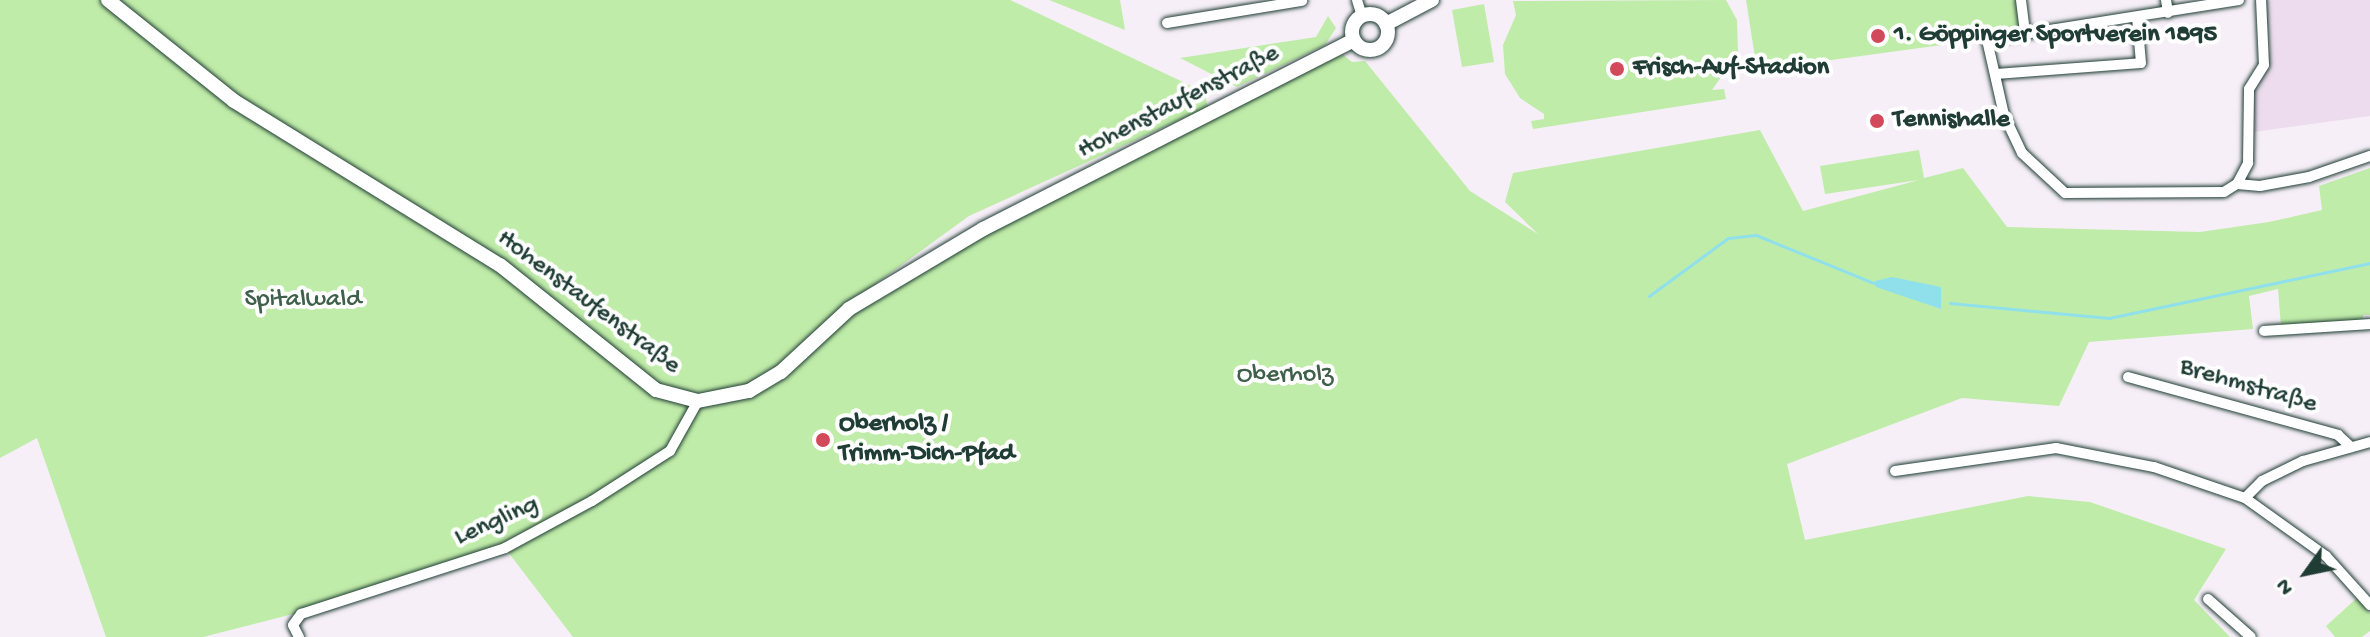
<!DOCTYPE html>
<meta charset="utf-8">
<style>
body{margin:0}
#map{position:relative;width:2370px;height:637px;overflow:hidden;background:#f6eff7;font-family:"Gochi Hand",sans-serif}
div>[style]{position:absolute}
.built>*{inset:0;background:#ecdced}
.green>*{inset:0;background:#c0eca9}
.water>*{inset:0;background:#90e0ec}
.stream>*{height:3px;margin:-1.5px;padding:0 1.5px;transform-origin:1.5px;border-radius:1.5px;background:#90e0ec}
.roads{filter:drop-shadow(0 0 2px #1f3d34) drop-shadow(0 0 2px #1f3d34)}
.minor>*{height:10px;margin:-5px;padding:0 5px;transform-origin:5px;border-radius:5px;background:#fff}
.major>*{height:14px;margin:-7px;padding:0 7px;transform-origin:7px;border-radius:7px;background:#fff}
.major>.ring{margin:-7px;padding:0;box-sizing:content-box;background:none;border:14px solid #fff;border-radius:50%}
.dots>*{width:22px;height:22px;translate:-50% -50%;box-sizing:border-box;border:4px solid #fff;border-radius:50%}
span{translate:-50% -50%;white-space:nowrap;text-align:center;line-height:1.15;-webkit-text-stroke:8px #fff;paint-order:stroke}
.poi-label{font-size:26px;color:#1f3d34;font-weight:700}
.left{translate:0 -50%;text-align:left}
.street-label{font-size:26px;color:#1f3d34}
.park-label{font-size:26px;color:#3f604b}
.north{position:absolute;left:2266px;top:533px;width:80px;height:80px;-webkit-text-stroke:6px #fff;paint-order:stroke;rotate:237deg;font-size:22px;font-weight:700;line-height:32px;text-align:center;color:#1f3d34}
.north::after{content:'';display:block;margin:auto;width:28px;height:36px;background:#1f3d34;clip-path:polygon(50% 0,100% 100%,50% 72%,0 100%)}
</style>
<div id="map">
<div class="built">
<div style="clip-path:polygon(2265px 0,2370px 0,2370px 116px,2253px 132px,2253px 91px,2268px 67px,2270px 45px)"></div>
</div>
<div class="green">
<div style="clip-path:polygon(0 0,1010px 0,1204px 92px,1208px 107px,969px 216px,859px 296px,768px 375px,696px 406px,749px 396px,846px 318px,991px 230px,1342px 54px,1352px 62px,1365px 61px,1470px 191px,1538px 234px,1505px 202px,1513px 173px,1760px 130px,1803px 211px,1919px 180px,1825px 194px,1820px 166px,1919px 150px,1924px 178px,1963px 168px,2007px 227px,2200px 232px,2269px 222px,2322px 210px,2319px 186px,2370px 168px,2370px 315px,2363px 315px,2363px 322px,2281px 327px,2278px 289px,2249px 296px,2253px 329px,2089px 342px,2059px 406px,1962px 398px,1787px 464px,1805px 540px,2028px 496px,2090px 502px,2226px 549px,2194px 600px,2230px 637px,573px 637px,505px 548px,421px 581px,203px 637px,106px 637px,37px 438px,0 458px)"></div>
<div style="clip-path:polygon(1049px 0,1120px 0,1125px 30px)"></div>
<div style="clip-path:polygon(1726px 0,1737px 20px,1738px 53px,1712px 90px,1724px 89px,1726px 99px,1533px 129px,1531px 121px,1544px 119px,1544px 114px,1520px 98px,1505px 74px,1503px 45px,1516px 15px,1513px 1px)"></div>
<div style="clip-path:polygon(1746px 0,2019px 0,2023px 34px,1757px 70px)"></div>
<div style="clip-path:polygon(1484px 4px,1494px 62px,1462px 67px,1452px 10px)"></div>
<div style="clip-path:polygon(1328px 16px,1336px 28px,1325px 45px,1237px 87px,1180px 58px,1316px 37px)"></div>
<div style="clip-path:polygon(2358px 597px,2370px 613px,2370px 631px,2362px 637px,2335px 637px,2326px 626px)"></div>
</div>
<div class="water">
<div style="clip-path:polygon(1892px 277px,1941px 287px,1941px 309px,1876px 287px,1875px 281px)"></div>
</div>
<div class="stream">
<div style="left:1649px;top:296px;width:98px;rotate:-36.3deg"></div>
<div style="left:1728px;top:238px;width:28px;rotate:-6deg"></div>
<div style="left:1756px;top:235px;width:130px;rotate:22.2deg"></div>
<div style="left:1950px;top:303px;width:160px;rotate:5.4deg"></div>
<div style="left:2109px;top:318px;width:267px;rotate:-11.9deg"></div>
</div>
<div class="roads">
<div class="minor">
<div style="left:1357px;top:0;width:17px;rotate:73deg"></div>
<div style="left:2021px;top:0;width:35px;rotate:83deg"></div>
<div style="left:2166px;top:0;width:13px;rotate:81deg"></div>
<div style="left:2239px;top:0;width:255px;rotate:171deg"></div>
<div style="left:1987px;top:40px;width:77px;rotate:77.2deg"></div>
<div style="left:2004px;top:115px;width:42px;rotate:64.7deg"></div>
<div style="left:2022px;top:153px;width:59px;rotate:42.9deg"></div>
<div style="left:2065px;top:193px;width:159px;rotate:-0.4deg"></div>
<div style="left:2224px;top:192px;width:15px;rotate:-32deg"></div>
<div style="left:2237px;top:184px;width:23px;rotate:5deg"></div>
<div style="left:2260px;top:186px;width:50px;rotate:-10.4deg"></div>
<div style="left:2309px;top:177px;width:65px;rotate:-19deg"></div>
<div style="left:1167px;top:23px;width:137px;rotate:-9.3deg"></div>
<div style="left:1996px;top:74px;width:145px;rotate:-4.3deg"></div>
<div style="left:2141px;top:63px;width:46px;rotate:-95deg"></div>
<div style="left:2237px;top:184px;width:24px;rotate:-62deg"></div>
<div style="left:2248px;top:163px;width:74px;rotate:-89.2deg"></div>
<div style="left:2249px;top:89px;width:28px;rotate:-58deg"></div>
<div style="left:2264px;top:65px;width:65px;rotate:-92.6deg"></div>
<div style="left:2264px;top:331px;width:106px;rotate:-3.8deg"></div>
<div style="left:2128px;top:377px;width:218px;rotate:15.4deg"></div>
<div style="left:2338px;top:435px;width:18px;rotate:43deg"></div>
<div style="left:1895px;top:471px;width:163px;rotate:-8.1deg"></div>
<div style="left:2056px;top:448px;width:100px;rotate:11deg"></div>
<div style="left:2154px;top:467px;width:96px;rotate:18.8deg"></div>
<div style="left:2245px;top:498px;width:100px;rotate:35.6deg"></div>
<div style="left:2326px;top:556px;width:66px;rotate:48.1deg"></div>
<div style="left:2245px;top:498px;width:24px;rotate:-45deg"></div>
<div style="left:2262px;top:481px;width:46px;rotate:-26deg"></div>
<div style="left:2303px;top:461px;width:70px;rotate:-15.8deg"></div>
<div style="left:2208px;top:599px;width:57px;rotate:41.5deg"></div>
<div style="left:299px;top:637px;width:13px;rotate:-117deg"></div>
<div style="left:293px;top:625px;width:14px;rotate:-54deg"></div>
<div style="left:301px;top:614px;width:214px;rotate:-17.9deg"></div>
<div style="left:505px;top:548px;width:99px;rotate:-28.4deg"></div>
<div style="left:592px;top:501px;width:93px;rotate:-32.7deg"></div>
<div style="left:670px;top:451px;width:57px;rotate:-60.8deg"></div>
</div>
<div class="major">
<div style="left:108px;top:0;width:161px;rotate:38.7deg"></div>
<div style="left:234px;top:101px;width:312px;rotate:31.7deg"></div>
<div style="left:500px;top:265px;width:200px;rotate:38.7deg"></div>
<div style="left:656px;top:390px;width:43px;rotate:14.7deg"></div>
<div style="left:698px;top:401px;width:52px;rotate:-11.1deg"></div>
<div style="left:749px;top:391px;width:37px;rotate:-31deg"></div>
<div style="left:781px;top:372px;width:93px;rotate:-42.8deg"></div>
<div style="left:849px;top:309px;width:156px;rotate:-30.8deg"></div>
<div style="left:983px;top:229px;width:416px;rotate:-27deg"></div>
<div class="ring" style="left:1352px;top:14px;width:22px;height:22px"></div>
<div style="left:1386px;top:24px;width:52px;rotate:-27.6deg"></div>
</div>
</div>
<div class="dots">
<div style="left:1878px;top:36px;background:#d1495b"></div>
<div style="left:1617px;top:69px;background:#d1495b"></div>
<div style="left:1877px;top:121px;background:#d1495b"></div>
<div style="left:823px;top:440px;background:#d1495b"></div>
</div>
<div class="poi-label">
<span class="left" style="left:1894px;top:36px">1. Göppinger Sportverein 1895</span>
<span class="left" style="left:1633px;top:69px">Frisch-Auf-Stadion</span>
<span class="left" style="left:1893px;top:121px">Tennishalle</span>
<span class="left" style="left:839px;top:440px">Oberholz /<br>Trimm-Dich-Pfad</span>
</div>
<div class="street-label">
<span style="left:1179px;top:103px;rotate:-27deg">Hohenstaufenstraße</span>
<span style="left:588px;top:303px;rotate:37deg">Hohenstaufenstraße</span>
<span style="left:2248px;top:387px;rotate:16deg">Brehmstraße</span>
<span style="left:497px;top:522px;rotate:-24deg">Lengling</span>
</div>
<div class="park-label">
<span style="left:303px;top:301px">Spitalwald</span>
<span style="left:1285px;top:376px">Oberholz</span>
</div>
<div class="north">N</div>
</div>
